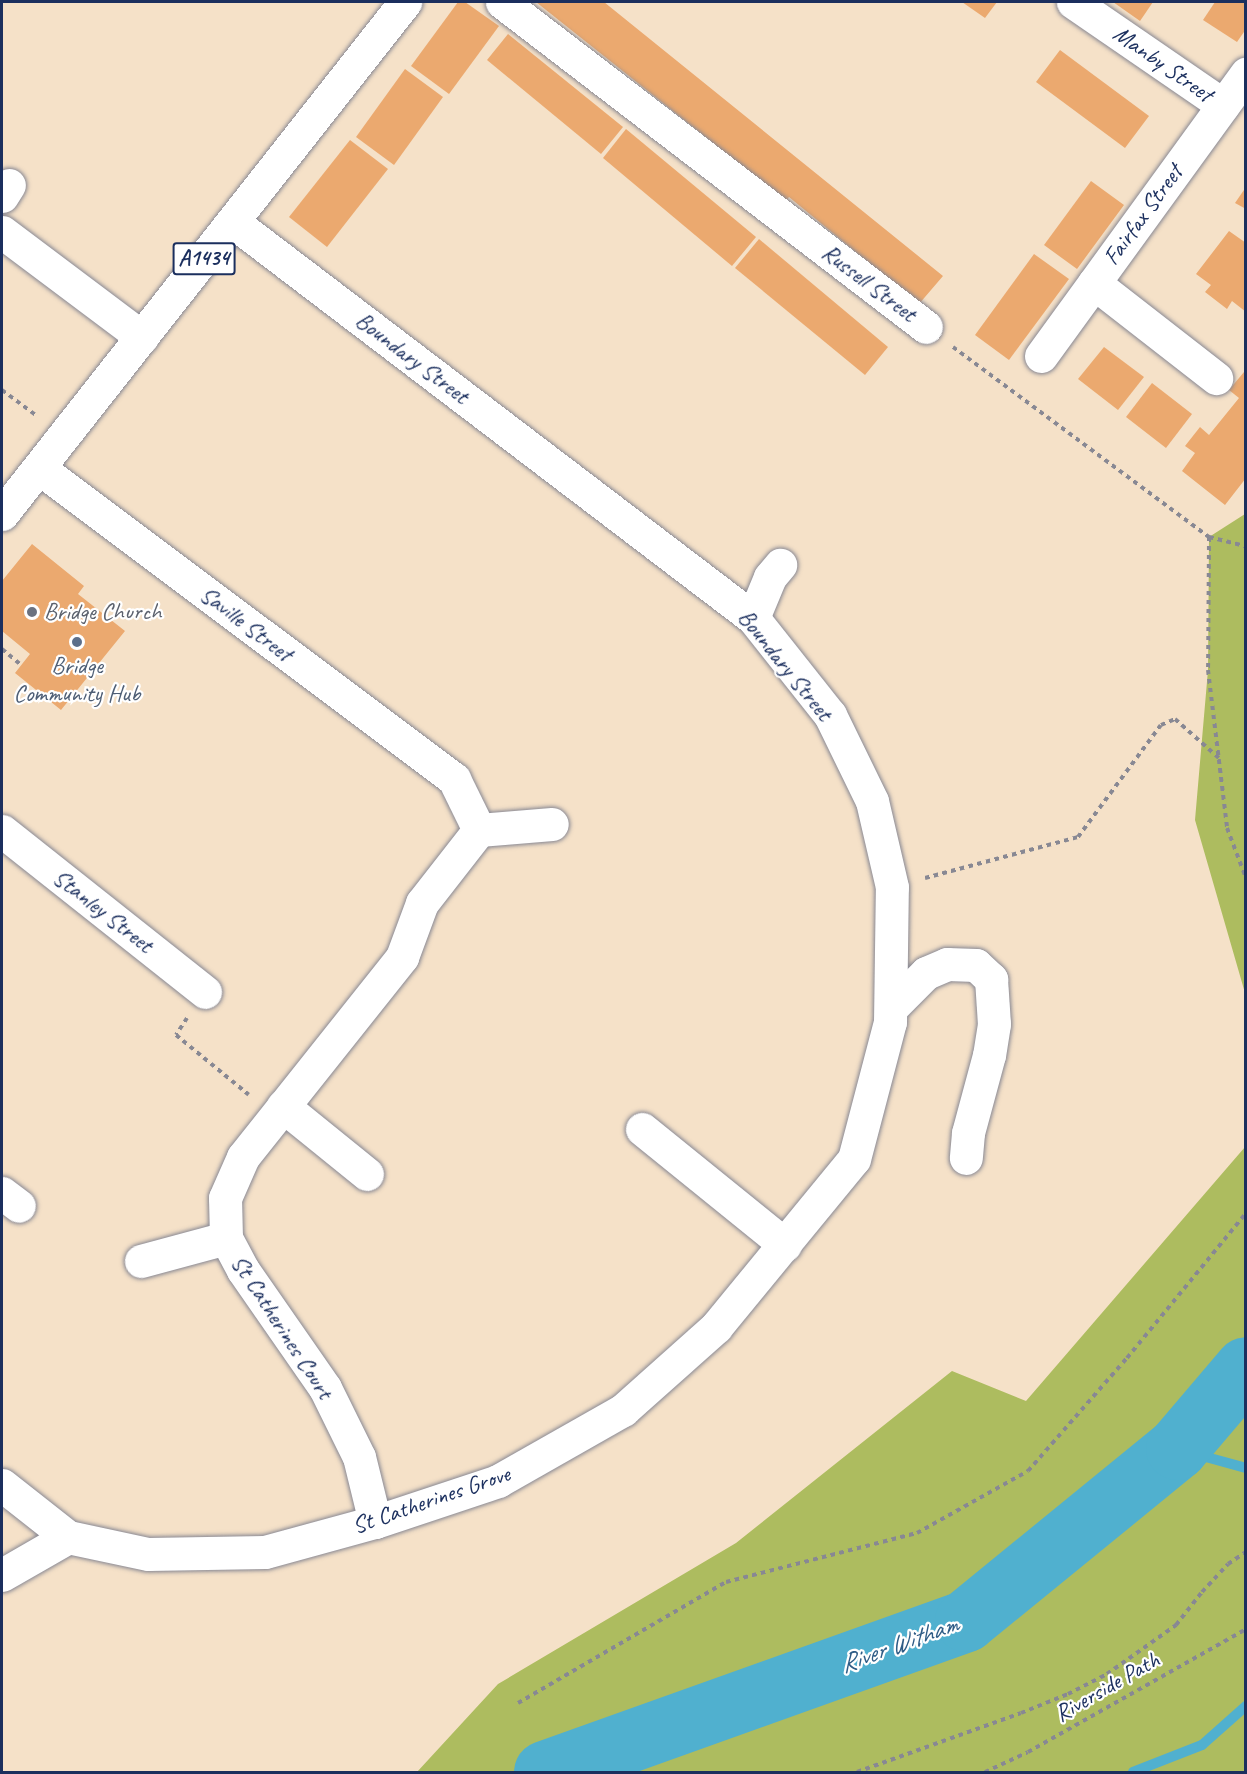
<!DOCTYPE html>
<style>
body{margin:0}
#map{position:relative;width:1247px;height:1774px;overflow:hidden;background:#f5e1c8;font-family:Caveat,sans-serif}
div>[style]{position:absolute}
.green>*{inset:0;background:#adbc5f}
.stream>*{height:10px;margin:-5px;padding:0 5px;transform-origin:5px;border-radius:5px;background:#50b0cf}
.river>*{height:62px;margin:-31px;padding:0 31px;transform-origin:31px;border-radius:31px;background:#50b0cf}
.building>*{inset:0;background:#eba96f}
.path>*{height:4px;margin-top:-2px;transform-origin:0;background:repeating-linear-gradient(90deg,#888893 0 4.5px,transparent 0 9px)}
.roads{filter:drop-shadow(0 0 2px #888893) drop-shadow(0 0 2px #888893)}
.minor>*{height:33px;margin:-16.5px;padding:0 16.5px;transform-origin:16.5px;border-radius:16.5px;background:#fff}
.major>*{height:33px;margin:-16.5px;padding:0 16.5px;transform-origin:16.5px;border-radius:16.5px;background:#fff}
.dots>*{width:16px;height:16px;translate:-50% -50%;box-sizing:border-box;border:3px solid #fff;border-radius:50%}
span{translate:-50% -50%;white-space:nowrap;text-align:center;line-height:1.15;-webkit-text-stroke:4.5px #fff;paint-order:stroke}
.shield-label span{padding:2px 4px;background:#fff;border:2px solid;border-radius:4px;-webkit-text-stroke-width:0}
.shield-label{font-size:22px;color:#1b2f5e;font-weight:700}
.street-label{font-size:24px;color:#1b2f5e}
.worship-label{font-size:24px;color:#5b616d}
.left{translate:0 -50%;text-align:left}
.service-label{font-size:24px;color:#4e5e75}
.water-label{font-size:26px;color:#2e5c86;font-style:italic}
.frame{position:absolute;inset:0;border:3px solid #1b2f5e;pointer-events:none}
</style>
<div id="map">
<div class="green">
<div style="clip-path:polygon(1245px 514px,1245px 993px,1195px 820px,1208px 670px,1209px 537px)"></div>
<div style="clip-path:polygon(1245px 1147px,1245px 1772px,417px 1772px,498px 1684px,736px 1543px,952px 1371px,1026px 1401px)"></div>
</div>
<div class="stream">
<div style="left:1177px;top:1449px;width:72px;rotate:15.4deg"></div>
<div style="left:1133px;top:1772px;width:74px;rotate:-21.4deg"></div>
<div style="left:1202px;top:1745px;width:59px;rotate:-41.6deg"></div>
</div>
<div class="river">
<div style="left:545px;top:1772px;width:447px;rotate:-19.7deg"></div>
<div style="left:966px;top:1621px;width:272px;rotate:-39.2deg"></div>
<div style="left:1177px;top:1449px;width:106px;rotate:-49.6deg"></div>
</div>
<div class="building">
<div style="clip-path:polygon(458px 2px,465px 2px,499px 26px,449px 94px,411px 66px)"></div>
<div style="clip-path:polygon(536px 2px,604px 2px,943px 276px,919px 304px,789px 197px,786px 201px)"></div>
<div style="clip-path:polygon(962px 2px,997px 2px,985px 18px)"></div>
<div style="clip-path:polygon(1113px 2px,1153px 2px,1140px 21px)"></div>
<div style="clip-path:polygon(1215px 2px,1246px 2px,1246px 29px,1237px 42px,1203px 20px)"></div>
<div style="clip-path:polygon(508px 34px,623px 127px,601px 154px,487px 60px)"></div>
<div style="clip-path:polygon(1060px 50px,1149px 116px,1125px 148px,1036px 82px)"></div>
<div style="clip-path:polygon(405px 69px,443px 97px,394px 165px,356px 137px)"></div>
<div style="clip-path:polygon(626px 129px,756px 237px,732px 266px,603px 158px)"></div>
<div style="clip-path:polygon(350px 140px,388px 169px,327px 247px,289px 217px)"></div>
<div style="clip-path:polygon(1091px 181px,1124px 205px,1077px 269px,1044px 245px)"></div>
<div style="clip-path:polygon(1246px 187px,1246px 209px,1235px 203px)"></div>
<div style="clip-path:polygon(1229px 231px,1246px 243px,1246px 312px,1232px 301px,1227px 309px,1205px 292px,1211px 285px,1196px 274px)"></div>
<div style="clip-path:polygon(759px 239px,888px 347px,865px 375px,735px 268px)"></div>
<div style="clip-path:polygon(1034px 254px,1069px 279px,1009px 360px,975px 335px)"></div>
<div style="clip-path:polygon(1104px 347px,1144px 377px,1118px 410px,1078px 379px)"></div>
<div style="clip-path:polygon(1244px 372px,1246px 478px,1225px 505px,1182px 471px,1195px 453px,1185px 446px,1200px 427px,1209px 435px,1239px 398px,1229px 390px)"></div>
<div style="clip-path:polygon(1152px 383px,1192px 414px,1166px 448px,1126px 417px)"></div>
<div style="clip-path:polygon(32px 544px,84px 586px,78px 594px,125px 631px,61px 710px,15px 673px,30px 654px,2px 631px,2px 581px)"></div>
</div>
<div class="path">
<div style="left:953px;top:347px;width:319px;rotate:36.6deg"></div>
<div style="left:1209px;top:537px;width:38px;rotate:14deg"></div>
<div style="left:2px;top:390px;width:44px;rotate:36.6deg"></div>
<div style="left:1209px;top:537px;width:133px;rotate:90.4deg"></div>
<div style="left:1208px;top:670px;width:159px;rotate:83.1deg"></div>
<div style="left:1227px;top:828px;width:53px;rotate:69.2deg"></div>
<div style="left:2px;top:649px;width:25px;rotate:40deg"></div>
<div style="left:925px;top:878px;width:158px;rotate:-15deg"></div>
<div style="left:1078px;top:837px;width:139px;rotate:-53.5deg"></div>
<div style="left:1161px;top:725px;width:15px;rotate:-23deg"></div>
<div style="left:1175px;top:719px;width:59px;rotate:41.6deg"></div>
<div style="left:187px;top:1018px;width:20px;rotate:123deg"></div>
<div style="left:176px;top:1035px;width:94px;rotate:39.4deg"></div>
<div style="left:518px;top:1703px;width:241px;rotate:-30.2deg"></div>
<div style="left:726px;top:1582px;width:197px;rotate:-14.4deg"></div>
<div style="left:917px;top:1533px;width:127px;rotate:-29.2deg"></div>
<div style="left:1028px;top:1471px;width:150px;rotate:-48.8deg"></div>
<div style="left:1127px;top:1358px;width:188px;rotate:-50.6deg"></div>
<div style="left:857px;top:1772px;width:174px;rotate:-19.8deg"></div>
<div style="left:1021px;top:1713px;width:51px;rotate:-22deg"></div>
<div style="left:1068px;top:1694px;width:44px;rotate:-27.1deg"></div>
<div style="left:1107px;top:1674px;width:85px;rotate:-35.4deg"></div>
<div style="left:1176px;top:1625px;width:42px;rotate:-51.8deg"></div>
<div style="left:1202px;top:1592px;width:38px;rotate:-47deg"></div>
<div style="left:1228px;top:1564px;width:22px;rotate:-34deg"></div>
<div style="left:985px;top:1772px;width:47px;rotate:-24.9deg"></div>
<div style="left:1028px;top:1752px;width:250px;rotate:-29.4deg"></div>
</div>
<div class="roads">
<div class="minor">
<div style="left:502px;top:2px;width:534px;rotate:37.47deg"></div>
<div style="left:1073px;top:2px;width:182px;rotate:34.5deg"></div>
<div style="left:2px;top:196px;width:13px;rotate:-58deg"></div>
<div style="left:2px;top:232px;width:175px;rotate:36.9deg"></div>
<div style="left:1094px;top:283px;width:155px;rotate:37.9deg"></div>
<div style="left:1041px;top:356px;width:349px;rotate:-54deg"></div>
<div style="left:39px;top:468px;width:519px;rotate:36.85deg"></div>
<div style="left:454px;top:779px;width:57px;rotate:63.9deg"></div>
<div style="left:753px;top:618px;width:44px;rotate:-67.5deg"></div>
<div style="left:770px;top:577px;width:16px;rotate:-50deg"></div>
<div style="left:2px;top:831px;width:259px;rotate:38.4deg"></div>
<div style="left:891px;top:1008px;width:49px;rotate:-45deg"></div>
<div style="left:926px;top:973px;width:23px;rotate:-23deg"></div>
<div style="left:947px;top:964px;width:29px;rotate:2deg"></div>
<div style="left:976px;top:965px;width:21px;rotate:43deg"></div>
<div style="left:991px;top:979px;width:45px;rotate:86.2deg"></div>
<div style="left:994px;top:1024px;width:31px;rotate:99deg"></div>
<div style="left:989px;top:1055px;width:81px;rotate:105.1deg"></div>
<div style="left:968px;top:1133px;width:25px;rotate:95deg"></div>
<div style="left:283px;top:1106px;width:108px;rotate:39deg"></div>
<div style="left:642px;top:1129px;width:184px;rotate:39deg"></div>
<div style="left:2px;top:1193px;width:21px;rotate:37deg"></div>
<div style="left:141px;top:1261px;width:88px;rotate:-15.1deg"></div>
<div style="left:2px;top:1485px;width:84px;rotate:38.2deg"></div>
<div style="left:68px;top:1537px;width:82px;rotate:12deg"></div>
<div style="left:148px;top:1554px;width:117px;rotate:-1deg"></div>
<div style="left:265px;top:1552px;width:114px;rotate:-15.3deg"></div>
<div style="left:375px;top:1522px;width:130px;rotate:-18.4deg"></div>
<div style="left:498px;top:1481px;width:144px;rotate:-29.6deg"></div>
<div style="left:623px;top:1410px;width:125px;rotate:-41.7deg"></div>
<div style="left:716px;top:1327px;width:217px;rotate:-50.6deg"></div>
<div style="left:854px;top:1159px;width:142px;rotate:-75.3deg"></div>
<div style="left:890px;top:1022px;width:135px;rotate:-89.2deg"></div>
<div style="left:892px;top:887px;width:88px;rotate:-103.1deg"></div>
<div style="left:872px;top:801px;width:96px;rotate:-116deg"></div>
<div style="left:830px;top:715px;width:124px;rotate:-128.4deg"></div>
<div style="left:753px;top:618px;width:654px;rotate:-142.71deg"></div>
<div style="left:375px;top:1522px;width:67px;rotate:-103.8deg"></div>
<div style="left:359px;top:1457px;width:77px;rotate:-116.2deg"></div>
<div style="left:325px;top:1388px;width:144px;rotate:-124.8deg"></div>
<div style="left:243px;top:1270px;width:36px;rotate:-118deg"></div>
<div style="left:226px;top:1238px;width:40px;rotate:-91.4deg"></div>
<div style="left:225px;top:1198px;width:45px;rotate:-66.3deg"></div>
<div style="left:243px;top:1157px;width:256px;rotate:-51.5deg"></div>
<div style="left:402px;top:957px;width:58px;rotate:-69.7deg"></div>
<div style="left:422px;top:903px;width:93px;rotate:-52deg"></div>
<div style="left:479px;top:830px;width:73px;rotate:-4.7deg"></div>
<div style="left:2px;top:1575px;width:76px;rotate:-29.9deg"></div>
</div>
<div class="major">
<div style="left:2px;top:514px;width:652px;rotate:-51.79deg"></div>
</div>
</div>
<div class="dots">
<div style="left:32px;top:612px;background:#6b7280"></div>
<div style="left:77px;top:642px;background:#5c6f8a"></div>
</div>
<div class="shield-label">
<span style="left:204px;top:259px">A1434</span>
</div>
<div class="street-label">
<span style="left:1163px;top:64px;rotate:35deg">Manby Street</span>
<span style="left:1143px;top:215px;rotate:-54deg">Fairfax Street</span>
<span style="left:869px;top:283px;rotate:37deg">Russell Street</span>
<span style="left:412px;top:358px;rotate:37deg">Boundary Street</span>
<span style="left:246px;top:624px;rotate:37deg">Saville Street</span>
<span style="left:785px;top:665px;rotate:51deg">Boundary Street</span>
<span style="left:103px;top:911px;rotate:38deg">Stanley Street</span>
<span style="left:282px;top:1327px;rotate:57deg">St Catherines Court</span>
<span style="left:431px;top:1500px;rotate:-19deg">St Catherines Grove</span>
<span style="left:1107px;top:1687px;rotate:-30deg">Riverside Path</span>
</div>
<div class="worship-label">
<span class="left" style="left:44px;top:612px">Bridge Church</span>
</div>
<div class="service-label">
<span style="left:77px;top:680px">Bridge<br>Community Hub</span>
</div>
<div class="water-label">
<span style="left:899px;top:1644px;rotate:-20deg">River Witham</span>
</div>
<div class="frame"></div>
</div>
